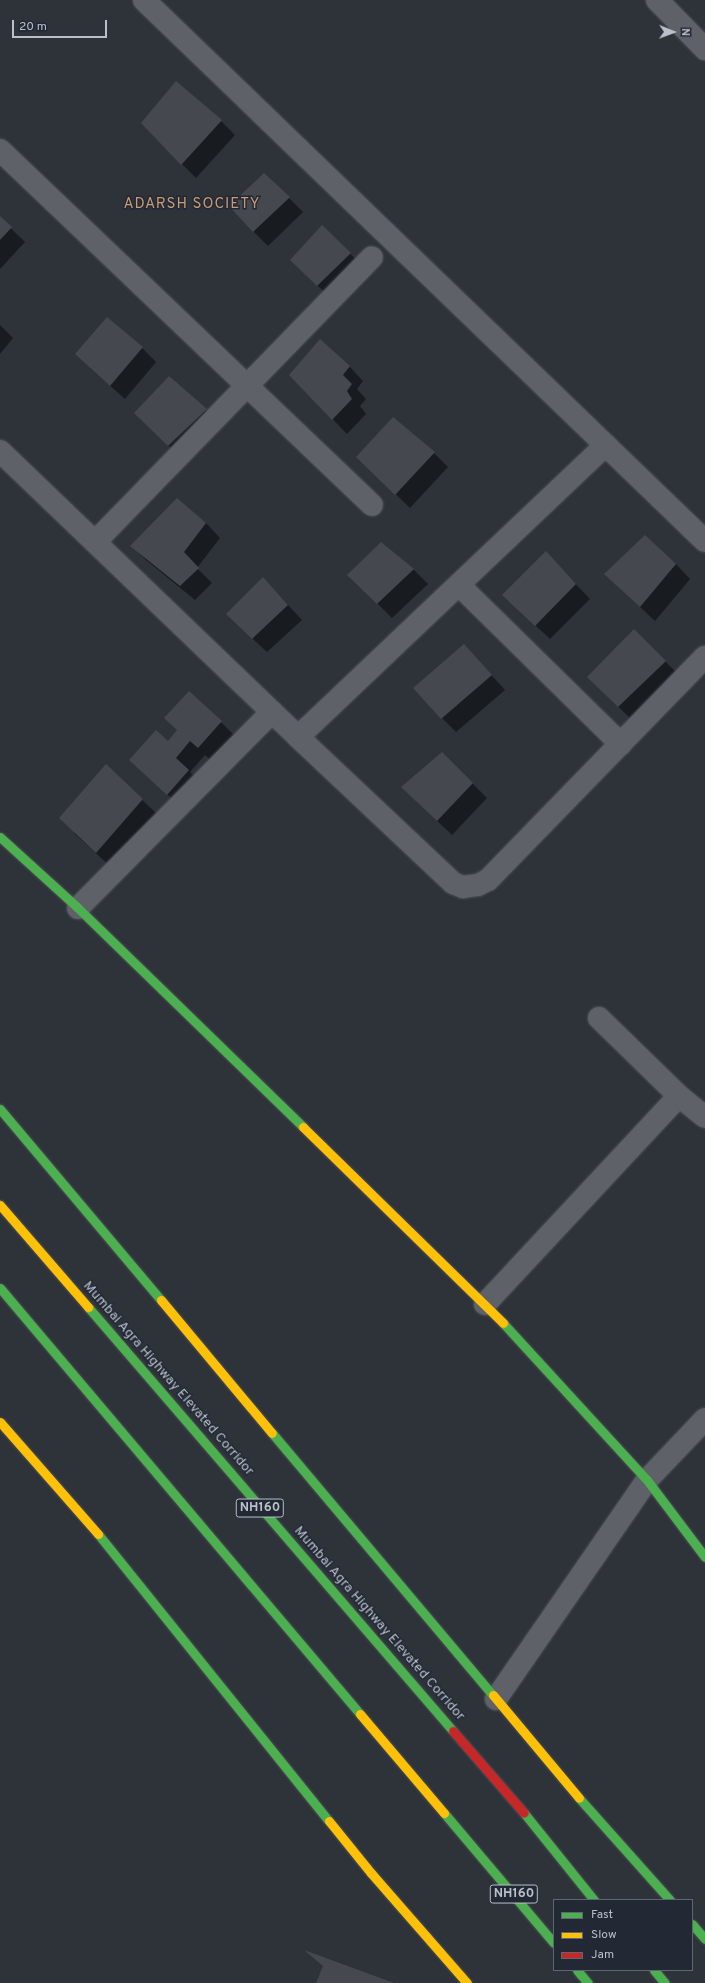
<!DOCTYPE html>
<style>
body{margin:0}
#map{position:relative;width:705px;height:1983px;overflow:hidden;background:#2e333a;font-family:Overpass,sans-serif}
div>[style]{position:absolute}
.shadow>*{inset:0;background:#0007}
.building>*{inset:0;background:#45494f}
.roads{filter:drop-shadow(0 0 1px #4c4f55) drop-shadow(0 0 1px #4c4f55)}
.street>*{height:22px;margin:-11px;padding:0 11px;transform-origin:11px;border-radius:11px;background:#5e6168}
.fast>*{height:9px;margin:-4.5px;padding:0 4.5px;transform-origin:4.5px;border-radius:4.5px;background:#4caf50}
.slow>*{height:9px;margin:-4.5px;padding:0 4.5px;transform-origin:4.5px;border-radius:4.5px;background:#ffc107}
.jam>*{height:9px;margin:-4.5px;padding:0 4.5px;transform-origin:4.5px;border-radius:4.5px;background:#c62828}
span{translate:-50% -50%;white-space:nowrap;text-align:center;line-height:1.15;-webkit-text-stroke:3px #222935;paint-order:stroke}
.shield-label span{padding:1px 3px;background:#222935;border:1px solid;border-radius:3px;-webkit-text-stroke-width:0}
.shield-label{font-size:13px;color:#babfca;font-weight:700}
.street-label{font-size:14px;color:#babfca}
.neighbourhood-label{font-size:15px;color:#cb9c73;letter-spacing:1px}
.legend{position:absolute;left:553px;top:1899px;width:140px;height:72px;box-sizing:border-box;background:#222935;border:1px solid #5f6571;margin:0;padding:5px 7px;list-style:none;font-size:12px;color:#babfca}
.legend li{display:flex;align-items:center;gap:8px;height:20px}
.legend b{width:20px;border:1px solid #5f6571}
.north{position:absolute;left:653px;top:12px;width:40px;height:40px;-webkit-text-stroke:3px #222935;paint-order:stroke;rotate:91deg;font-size:11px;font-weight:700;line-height:16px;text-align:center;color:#babfca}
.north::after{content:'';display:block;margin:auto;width:14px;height:18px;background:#babfca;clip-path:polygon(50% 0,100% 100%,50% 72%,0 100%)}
.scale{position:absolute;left:12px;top:20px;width:95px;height:18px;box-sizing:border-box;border:2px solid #babfca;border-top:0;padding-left:5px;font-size:12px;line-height:14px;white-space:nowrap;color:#babfca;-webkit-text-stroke:3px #222935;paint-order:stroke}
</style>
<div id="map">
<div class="shadow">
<div style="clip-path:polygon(221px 121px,235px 135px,196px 178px,182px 164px)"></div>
<div style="clip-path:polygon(289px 198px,303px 212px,268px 246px,253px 231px)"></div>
<div style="clip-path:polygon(0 218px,25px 242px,0 269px)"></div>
<div style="clip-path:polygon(322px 227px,365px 268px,332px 299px,306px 275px)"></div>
<div style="clip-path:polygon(0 325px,13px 338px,0 354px)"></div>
<div style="clip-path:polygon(142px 348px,156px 362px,125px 399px,90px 368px)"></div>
<div style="clip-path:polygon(349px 366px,363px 381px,357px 389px,366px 399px,360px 406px,366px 414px,347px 434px,290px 375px)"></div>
<div style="clip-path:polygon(206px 410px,220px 424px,183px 460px,135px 413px)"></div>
<div style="clip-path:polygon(434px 453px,448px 467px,410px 508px,372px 471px)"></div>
<div style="clip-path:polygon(206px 523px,220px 538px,197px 568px,212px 583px,195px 600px,146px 560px,132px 546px)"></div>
<div style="clip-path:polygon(381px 544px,414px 570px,428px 584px,392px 618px,363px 589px)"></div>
<div style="clip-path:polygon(546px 553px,590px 599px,550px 639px,518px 609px)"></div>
<div style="clip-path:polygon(676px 564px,690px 579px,655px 621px,620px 588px)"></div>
<div style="clip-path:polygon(264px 579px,302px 620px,267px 652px,241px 628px)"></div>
<div style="clip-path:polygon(634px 631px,680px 676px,633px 721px,602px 691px)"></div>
<div style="clip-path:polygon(464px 645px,505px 690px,456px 732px,442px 718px)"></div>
<div style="clip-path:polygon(221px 722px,235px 736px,213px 762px,205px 755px,190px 772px,203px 785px,182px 808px,130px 760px,168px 742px,178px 731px)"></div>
<div style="clip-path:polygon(442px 753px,487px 798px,452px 835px,416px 801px)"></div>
<div style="clip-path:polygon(106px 766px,157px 814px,111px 867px,74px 833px)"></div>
</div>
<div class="building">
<div style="clip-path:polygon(176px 81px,222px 120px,181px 165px,141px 123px)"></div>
<div style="clip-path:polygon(264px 173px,290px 197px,253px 232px,229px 206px)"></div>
<div style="clip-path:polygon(0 216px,12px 227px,0 240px)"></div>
<div style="clip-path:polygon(322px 225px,351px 253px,317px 286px,290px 260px)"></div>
<div style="clip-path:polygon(107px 317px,143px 347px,110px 386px,75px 354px)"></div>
<div style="clip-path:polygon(320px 339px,350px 366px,343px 375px,352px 384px,347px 391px,352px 399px,332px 420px,289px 375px)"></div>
<div style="clip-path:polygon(169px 376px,207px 409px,168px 446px,134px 413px)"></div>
<div style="clip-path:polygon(393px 417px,435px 452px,395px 495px,356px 457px)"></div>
<div style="clip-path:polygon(177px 498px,206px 523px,184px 552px,199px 568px,180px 586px,130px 546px)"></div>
<div style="clip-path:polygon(645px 535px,676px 564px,640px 607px,604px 574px)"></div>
<div style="clip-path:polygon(381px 542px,414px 569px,377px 604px,347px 575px)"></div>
<div style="clip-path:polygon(546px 551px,576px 584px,535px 626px,502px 595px)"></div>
<div style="clip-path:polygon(263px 577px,288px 605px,252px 639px,226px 614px)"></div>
<div style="clip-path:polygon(634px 629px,666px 661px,618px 707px,587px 677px)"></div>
<div style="clip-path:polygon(464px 644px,492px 675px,441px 719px,413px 688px)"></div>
<div style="clip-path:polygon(189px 691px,222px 721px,198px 748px,190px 741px,176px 758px,189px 770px,167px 795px,129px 760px,156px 730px,168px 741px,177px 730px,164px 718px)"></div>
<div style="clip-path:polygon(442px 752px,473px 783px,437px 821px,401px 787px)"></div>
<div style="clip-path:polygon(106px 764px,143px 799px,96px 853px,59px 818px)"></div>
<div style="clip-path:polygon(304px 1950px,394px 1983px,316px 1983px,323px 1966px)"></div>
</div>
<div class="roads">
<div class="street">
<div style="left:144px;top:0;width:779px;rotate:43.96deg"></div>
<div style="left:657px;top:0;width:69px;rotate:45.6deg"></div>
<div style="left:0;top:150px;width:514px;rotate:43.66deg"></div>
<div style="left:0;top:451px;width:413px;rotate:43.8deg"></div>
<div style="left:298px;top:737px;width:213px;rotate:43.3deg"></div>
<div style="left:453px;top:883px;width:11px;rotate:22deg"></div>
<div style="left:463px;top:887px;width:15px;rotate:-8deg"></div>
<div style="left:478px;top:885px;width:11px;rotate:-27deg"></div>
<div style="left:488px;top:880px;width:311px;rotate:-45.8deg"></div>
<div style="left:95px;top:542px;width:397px;rotate:-45.8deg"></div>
<div style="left:459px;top:585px;width:227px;rotate:44.5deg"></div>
<div style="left:298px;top:737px;width:424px;rotate:-43.5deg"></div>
<div style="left:78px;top:908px;width:276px;rotate:-45.3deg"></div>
<div style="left:599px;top:1018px;width:112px;rotate:44.3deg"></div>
<div style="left:485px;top:1304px;width:284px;rotate:-47deg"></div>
<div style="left:679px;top:1096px;width:33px;rotate:39deg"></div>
<div style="left:496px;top:1699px;width:266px;rotate:-55.4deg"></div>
<div style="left:647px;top:1480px;width:84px;rotate:-46.4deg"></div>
</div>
<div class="fast">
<div style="left:0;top:837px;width:105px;rotate:42.3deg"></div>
<div style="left:78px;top:908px;width:314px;rotate:44.2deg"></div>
<div style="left:0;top:1109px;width:250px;rotate:49.9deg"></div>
<div style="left:0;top:1288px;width:558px;rotate:49.8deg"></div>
<div style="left:88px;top:1307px;width:559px;rotate:49.28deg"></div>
<div style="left:503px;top:1323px;width:213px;rotate:47.5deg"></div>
<div style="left:647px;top:1480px;width:96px;rotate:53deg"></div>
<div style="left:272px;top:1433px;width:343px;rotate:49.9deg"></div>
<div style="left:98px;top:1534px;width:368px;rotate:51.2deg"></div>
<div style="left:579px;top:1798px;width:137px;rotate:48.3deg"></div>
<div style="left:444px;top:1813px;width:170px;rotate:49.8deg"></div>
<div style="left:524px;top:1813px;width:112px;rotate:51.2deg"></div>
<div style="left:692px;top:1924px;width:20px;rotate:49deg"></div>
<div style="left:577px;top:1970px;width:17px;rotate:50deg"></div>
<div style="left:654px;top:1970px;width:17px;rotate:50deg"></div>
</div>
<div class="slow">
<div style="left:303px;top:1127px;width:280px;rotate:44.4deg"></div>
<div style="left:0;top:1205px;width:135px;rotate:49.2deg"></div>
<div style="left:161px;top:1300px;width:173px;rotate:50.2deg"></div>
<div style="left:0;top:1422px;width:149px;rotate:48.8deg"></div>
<div style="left:493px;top:1695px;width:134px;rotate:50.1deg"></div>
<div style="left:360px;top:1714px;width:130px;rotate:49.7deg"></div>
<div style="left:329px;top:1821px;width:67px;rotate:51.1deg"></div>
<div style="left:371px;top:1873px;width:146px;rotate:48.9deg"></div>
</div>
<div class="jam">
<div style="left:453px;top:1731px;width:108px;rotate:49.1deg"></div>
</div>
</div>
<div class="shield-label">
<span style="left:260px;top:1508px">NH160</span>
<span style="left:514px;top:1894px">NH160</span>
</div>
<div class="street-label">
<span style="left:168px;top:1379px;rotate:49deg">Mumbai Agra Highway Elevated Corridor</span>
<span style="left:379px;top:1624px;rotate:49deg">Mumbai Agra Highway Elevated Corridor</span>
</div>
<div class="neighbourhood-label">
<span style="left:192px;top:205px">ADARSH SOCIETY</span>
</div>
<ul class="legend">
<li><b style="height:5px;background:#4caf50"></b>Fast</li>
<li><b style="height:5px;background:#ffc107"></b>Slow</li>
<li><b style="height:5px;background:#c62828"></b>Jam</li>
</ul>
<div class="north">N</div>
<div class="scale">20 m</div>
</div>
